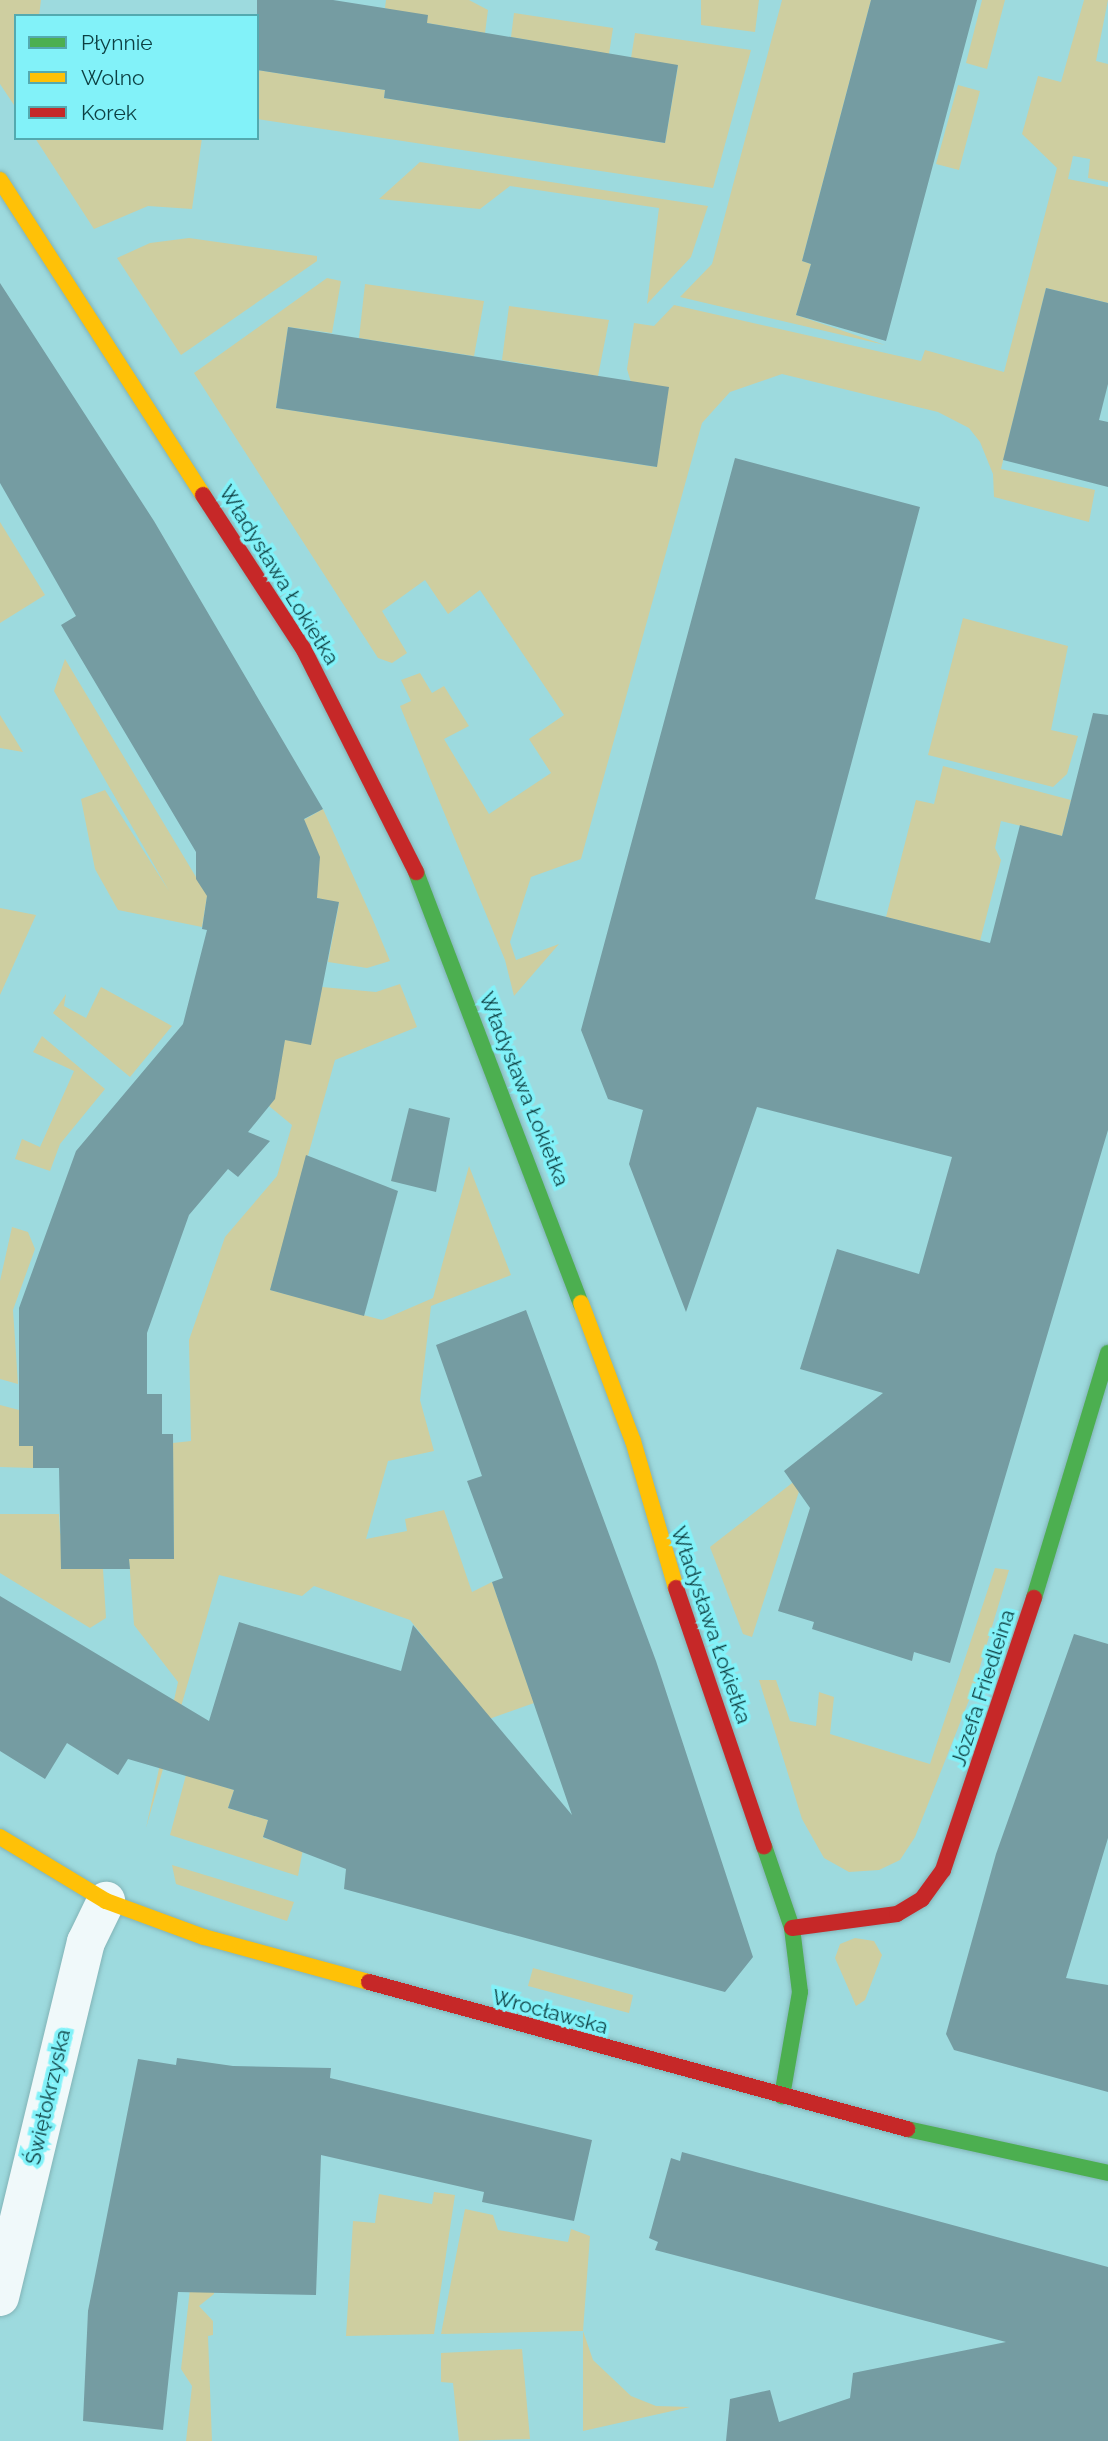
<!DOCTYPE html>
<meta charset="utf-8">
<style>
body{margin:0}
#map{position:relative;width:1108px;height:2441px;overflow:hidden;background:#9ddade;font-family:Raleway,sans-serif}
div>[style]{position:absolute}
.green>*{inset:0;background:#cecea0}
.building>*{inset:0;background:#759ca2}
.roads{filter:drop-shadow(0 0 2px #82b4b7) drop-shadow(0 0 2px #82b4b7)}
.street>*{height:38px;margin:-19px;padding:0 19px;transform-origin:19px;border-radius:19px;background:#f0f9fa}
.fast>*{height:16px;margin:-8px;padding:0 8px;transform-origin:8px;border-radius:8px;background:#4caf50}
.slow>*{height:16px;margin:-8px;padding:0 8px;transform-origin:8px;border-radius:8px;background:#ffc107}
.jam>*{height:16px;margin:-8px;padding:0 8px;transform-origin:8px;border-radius:8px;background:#c62828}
span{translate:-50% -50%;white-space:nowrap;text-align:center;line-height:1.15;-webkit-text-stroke:7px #82f2f9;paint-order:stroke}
.street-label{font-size:21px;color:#0c3f42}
.legend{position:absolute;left:14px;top:14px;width:245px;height:126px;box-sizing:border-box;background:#82f2f9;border:2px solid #53aab0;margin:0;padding:9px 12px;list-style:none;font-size:21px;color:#0c3f42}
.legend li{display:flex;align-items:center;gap:14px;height:35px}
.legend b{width:35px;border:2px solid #53aab0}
</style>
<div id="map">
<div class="green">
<div style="clip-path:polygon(0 0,41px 0,39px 16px,16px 16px,16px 108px,0 84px)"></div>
<div style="clip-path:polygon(386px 0,469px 0,488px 10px,485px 33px,427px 23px,385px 8px)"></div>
<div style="clip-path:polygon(701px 0,759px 0,755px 32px,701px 25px)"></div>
<div style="clip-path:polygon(782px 0,871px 0,802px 261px,811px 264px,796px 315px,885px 345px,680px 297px,712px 264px)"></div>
<div style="clip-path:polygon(982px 0,1005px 0,987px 69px,966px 63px)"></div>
<div style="clip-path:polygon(1084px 0,1108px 0,1096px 61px,1108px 64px,1108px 182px,1088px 178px,1090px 159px,1073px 156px,1068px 179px,1108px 187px,1108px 303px,1046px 288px,1001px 469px,1095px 490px,1089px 522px,994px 497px,993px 474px,980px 442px,969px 428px,938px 412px,782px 374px,730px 392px,702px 423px,581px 859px,531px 877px,510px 942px,516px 960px,559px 944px,514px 996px,505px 960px,400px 706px,411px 701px,401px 680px,420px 673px,432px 693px,444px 686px,469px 726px,444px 739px,489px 814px,551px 773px,529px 739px,564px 715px,480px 590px,448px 614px,425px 580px,382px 611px,407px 653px,392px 663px,378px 658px,194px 373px,327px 278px,341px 281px,332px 333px,288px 327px,276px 408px,656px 467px,627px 369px,634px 323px,654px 326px,674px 305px,921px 361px,925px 350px,1004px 372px,1057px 168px,1022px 134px,1038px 76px,1061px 82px)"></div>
<div style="clip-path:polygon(514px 13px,613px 28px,609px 54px,511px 37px)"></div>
<div style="clip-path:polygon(635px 33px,751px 50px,713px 188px,257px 119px,257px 70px,385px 90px,384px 98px,665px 143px,678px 66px,631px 58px)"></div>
<div style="clip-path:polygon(958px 85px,980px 91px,959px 170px,936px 164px)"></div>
<div style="clip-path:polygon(35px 138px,202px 138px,192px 209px,148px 206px,94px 229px)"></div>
<div style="clip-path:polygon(420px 162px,708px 206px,691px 257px,647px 304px,659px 208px,510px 186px,480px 209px,379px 199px)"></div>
<div style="clip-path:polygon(189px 238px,317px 256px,317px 261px,181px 355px,117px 258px,150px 243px)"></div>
<div style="clip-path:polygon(365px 284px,484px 301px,474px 356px,359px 338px)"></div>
<div style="clip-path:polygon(509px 306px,609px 320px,598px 376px,502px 360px)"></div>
<div style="clip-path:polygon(0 522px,45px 595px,0 623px)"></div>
<div style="clip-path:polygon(963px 618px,1068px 646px,1051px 730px,1078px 736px,1067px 774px,1053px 787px,928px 755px)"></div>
<div style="clip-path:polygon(65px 659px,196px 877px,210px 878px,202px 927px,118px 910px,95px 869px,81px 799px,105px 790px,169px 891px,54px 691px)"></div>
<div style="clip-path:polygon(0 715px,23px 752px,0 748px)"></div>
<div style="clip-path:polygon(943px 766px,1071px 800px,1062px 836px,1001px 821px,995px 848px,1001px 860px,980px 941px,886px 917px,916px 800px,934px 804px)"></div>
<div style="clip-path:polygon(323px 809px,373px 920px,390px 961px,367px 968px,328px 962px,339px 903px,313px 897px,300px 822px)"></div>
<div style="clip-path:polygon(0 908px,36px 915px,0 995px)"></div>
<div style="clip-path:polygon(400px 984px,417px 1027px,335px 1060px,270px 1290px,382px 1320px,433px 1298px,469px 1166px,511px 1275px,431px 1306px,420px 1400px,434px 1451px,388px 1461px,366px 1539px,407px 1531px,405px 1519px,444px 1510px,472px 1592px,492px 1582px,534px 1703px,489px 1719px,410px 1620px,314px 1586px,302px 1596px,219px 1575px,146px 1828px,178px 1682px,134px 1625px,129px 1559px,174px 1559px,173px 1443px,191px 1441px,189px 1340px,225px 1237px,277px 1176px,292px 1125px,269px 1106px,285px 1039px,311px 1044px,322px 987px,376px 992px)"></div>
<div style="clip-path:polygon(101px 987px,172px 1026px,130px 1077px,53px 1013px,66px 994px,64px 1006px,86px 1018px)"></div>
<div style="clip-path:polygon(42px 1036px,105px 1089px,60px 1144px,50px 1171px,15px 1159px,22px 1139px,40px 1147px,74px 1071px,33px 1052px)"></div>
<div style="clip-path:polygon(12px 1227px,28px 1232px,35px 1249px,13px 1310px,18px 1384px,0 1379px,0 1281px)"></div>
<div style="clip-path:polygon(0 1405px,19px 1410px,19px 1446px,33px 1446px,33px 1468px,0 1467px)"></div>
<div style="clip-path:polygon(796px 1480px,802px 1482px,752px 1637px,743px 1634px,710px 1547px)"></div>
<div style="clip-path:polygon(0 1514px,59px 1514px,60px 1533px,103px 1569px,106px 1618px,90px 1628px,0 1573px)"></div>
<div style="clip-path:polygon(995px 1568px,1009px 1570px,973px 1690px,915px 1837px,900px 1860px,879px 1870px,849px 1872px,824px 1858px,802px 1819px,759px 1680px,776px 1680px,790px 1721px,816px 1726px,819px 1692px,834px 1697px,830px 1734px,930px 1764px)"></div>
<div style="clip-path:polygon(186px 1775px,234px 1790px,228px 1808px,268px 1820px,263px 1838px,303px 1849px,298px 1876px,170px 1835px)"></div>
<div style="clip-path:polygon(172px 1865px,294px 1902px,287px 1921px,176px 1884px)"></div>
<div style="clip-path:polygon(855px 1938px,874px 1941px,882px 1955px,865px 2000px,856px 2006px,835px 1958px,840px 1944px)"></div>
<div style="clip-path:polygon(533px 1968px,633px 1995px,629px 2013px,528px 1986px)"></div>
<div style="clip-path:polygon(434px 2192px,455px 2195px,434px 2334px,346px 2336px,353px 2221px,375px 2223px,379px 2194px,432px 2204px)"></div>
<div style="clip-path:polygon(465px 2209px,493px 2215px,498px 2230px,568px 2242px,571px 2229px,590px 2236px,583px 2331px,593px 2360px,631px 2396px,656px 2406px,690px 2407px,583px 2431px,583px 2331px,441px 2334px)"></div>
<div style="clip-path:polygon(215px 2246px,214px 2294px,199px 2306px,213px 2321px,213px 2335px,208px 2336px,212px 2441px,186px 2441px,192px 2386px,181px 2369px,190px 2289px)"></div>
<div style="clip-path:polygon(522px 2349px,530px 2439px,459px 2441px,453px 2383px,441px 2382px,441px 2353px)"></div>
</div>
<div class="building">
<div style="clip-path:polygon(257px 0,333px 0,428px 15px,427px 23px,678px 65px,665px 143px,384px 98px,385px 90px,257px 70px)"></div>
<div style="clip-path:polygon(871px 0,977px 0,886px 341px,796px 315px,811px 264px,802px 261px)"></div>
<div style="clip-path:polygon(0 283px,154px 521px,323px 809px,304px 819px,320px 857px,317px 898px,339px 902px,311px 1045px,285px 1040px,275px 1099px,248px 1132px,270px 1141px,238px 1177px,228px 1169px,189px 1215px,147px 1333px,147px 1394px,162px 1394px,162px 1434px,173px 1434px,174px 1559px,129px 1559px,130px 1569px,61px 1569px,59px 1468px,33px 1468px,33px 1446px,19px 1446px,19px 1308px,76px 1151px,183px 1024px,207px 930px,202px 929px,207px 896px,196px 879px,196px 852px,61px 625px,76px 616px,0 483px)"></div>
<div style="clip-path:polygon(1046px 288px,1108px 303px,1108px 384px,1099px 420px,1108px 422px,1108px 487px,1003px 460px)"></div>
<div style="clip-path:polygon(288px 327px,669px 387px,657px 467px,276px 408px)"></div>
<div style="clip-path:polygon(735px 458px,920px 507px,815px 899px,990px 943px,1020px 825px,1062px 836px,1093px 713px,1108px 715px,1108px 1130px,950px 1663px,914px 1652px,912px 1661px,812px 1629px,814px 1622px,778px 1611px,810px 1508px,784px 1471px,883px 1393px,800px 1369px,837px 1249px,919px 1274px,952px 1157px,757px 1107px,686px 1312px,629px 1164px,643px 1110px,608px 1099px,581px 1030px)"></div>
<div style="clip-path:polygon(409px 1108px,450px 1118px,436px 1192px,391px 1181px)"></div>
<div style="clip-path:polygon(306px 1155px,398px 1191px,364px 1316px,270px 1290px)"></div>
<div style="clip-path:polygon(526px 1310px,656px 1661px,753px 1957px,725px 1992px,344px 1889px,346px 1869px,263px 1837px,268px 1820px,228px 1808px,234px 1790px,128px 1759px,118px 1775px,67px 1743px,45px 1779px,0 1751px,0 1596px,209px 1721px,239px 1622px,401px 1671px,413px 1625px,572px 1815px,492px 1582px,503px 1578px,467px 1481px,482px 1476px,436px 1345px)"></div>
<div style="clip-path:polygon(1074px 1634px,1108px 1644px,1108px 1838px,1066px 1978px,1108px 1985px,1108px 2092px,954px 2050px,946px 2034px,996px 1854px)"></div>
<div style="clip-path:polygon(177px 2058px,233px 2066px,331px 2068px,330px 2078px,592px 2140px,574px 2221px,482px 2202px,484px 2192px,321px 2155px,316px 2295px,178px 2292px,163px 2430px,83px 2421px,88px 2311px,138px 2059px,176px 2065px)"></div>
<div style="clip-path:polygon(682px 2152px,1108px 2267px,1108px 2441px,726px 2441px,730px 2399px,770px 2390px,779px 2422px,850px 2398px,853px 2373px,1006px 2342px,655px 2250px,658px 2242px,649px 2238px,671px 2158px,680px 2161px)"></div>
</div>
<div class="roads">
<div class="street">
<div style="left:0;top:2297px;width:365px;rotate:-76.4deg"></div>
<div style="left:86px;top:1942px;width:46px;rotate:-64deg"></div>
</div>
<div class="fast">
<div style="left:416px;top:872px;width:462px;rotate:69.1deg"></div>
<div style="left:1034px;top:1598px;width:256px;rotate:-73.2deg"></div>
<div style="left:764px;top:1846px;width:87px;rotate:71.1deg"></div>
<div style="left:792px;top:1928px;width:64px;rotate:82.9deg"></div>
<div style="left:800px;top:1992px;width:106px;rotate:99.8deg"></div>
<div style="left:907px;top:2129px;width:206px;rotate:12.3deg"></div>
</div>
<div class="slow">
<div style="left:0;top:180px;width:375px;rotate:57.2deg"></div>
<div style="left:581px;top:1303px;width:147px;rotate:69.4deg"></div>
<div style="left:633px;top:1441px;width:153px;rotate:73.7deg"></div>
<div style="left:0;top:1837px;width:124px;rotate:31.1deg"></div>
<div style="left:106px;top:1901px;width:104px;rotate:20.2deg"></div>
<div style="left:204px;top:1937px;width:171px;rotate:15.3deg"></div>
</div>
<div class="jam">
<div style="left:203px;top:495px;width:185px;rotate:56.9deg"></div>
<div style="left:304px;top:650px;width:249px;rotate:63.2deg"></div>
<div style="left:676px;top:1588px;width:273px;rotate:71.2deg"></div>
<div style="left:792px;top:1928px;width:106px;rotate:-7.6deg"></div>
<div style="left:897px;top:1914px;width:29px;rotate:-31deg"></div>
<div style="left:922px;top:1899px;width:36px;rotate:-54deg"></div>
<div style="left:943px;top:1870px;width:287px;rotate:-71.5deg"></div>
<div style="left:369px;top:1982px;width:558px;rotate:15.28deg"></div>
</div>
</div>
<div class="street-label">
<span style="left:279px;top:575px;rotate:58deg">Władysława Łokietka</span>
<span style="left:524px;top:1089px;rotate:68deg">Władysława Łokietka</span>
<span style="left:711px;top:1625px;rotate:71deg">Władysława Łokietka</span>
<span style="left:983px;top:1688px;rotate:-72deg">Józefa Friedleina</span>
<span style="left:550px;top:2012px;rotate:15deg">Wrocławska</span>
<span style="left:48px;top:2097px;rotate:-77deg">Świętokrzyska</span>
</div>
<ul class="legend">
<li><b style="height:9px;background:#4caf50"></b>Płynnie</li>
<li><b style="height:9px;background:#ffc107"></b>Wolno</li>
<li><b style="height:9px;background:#c62828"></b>Korek</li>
</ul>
</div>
